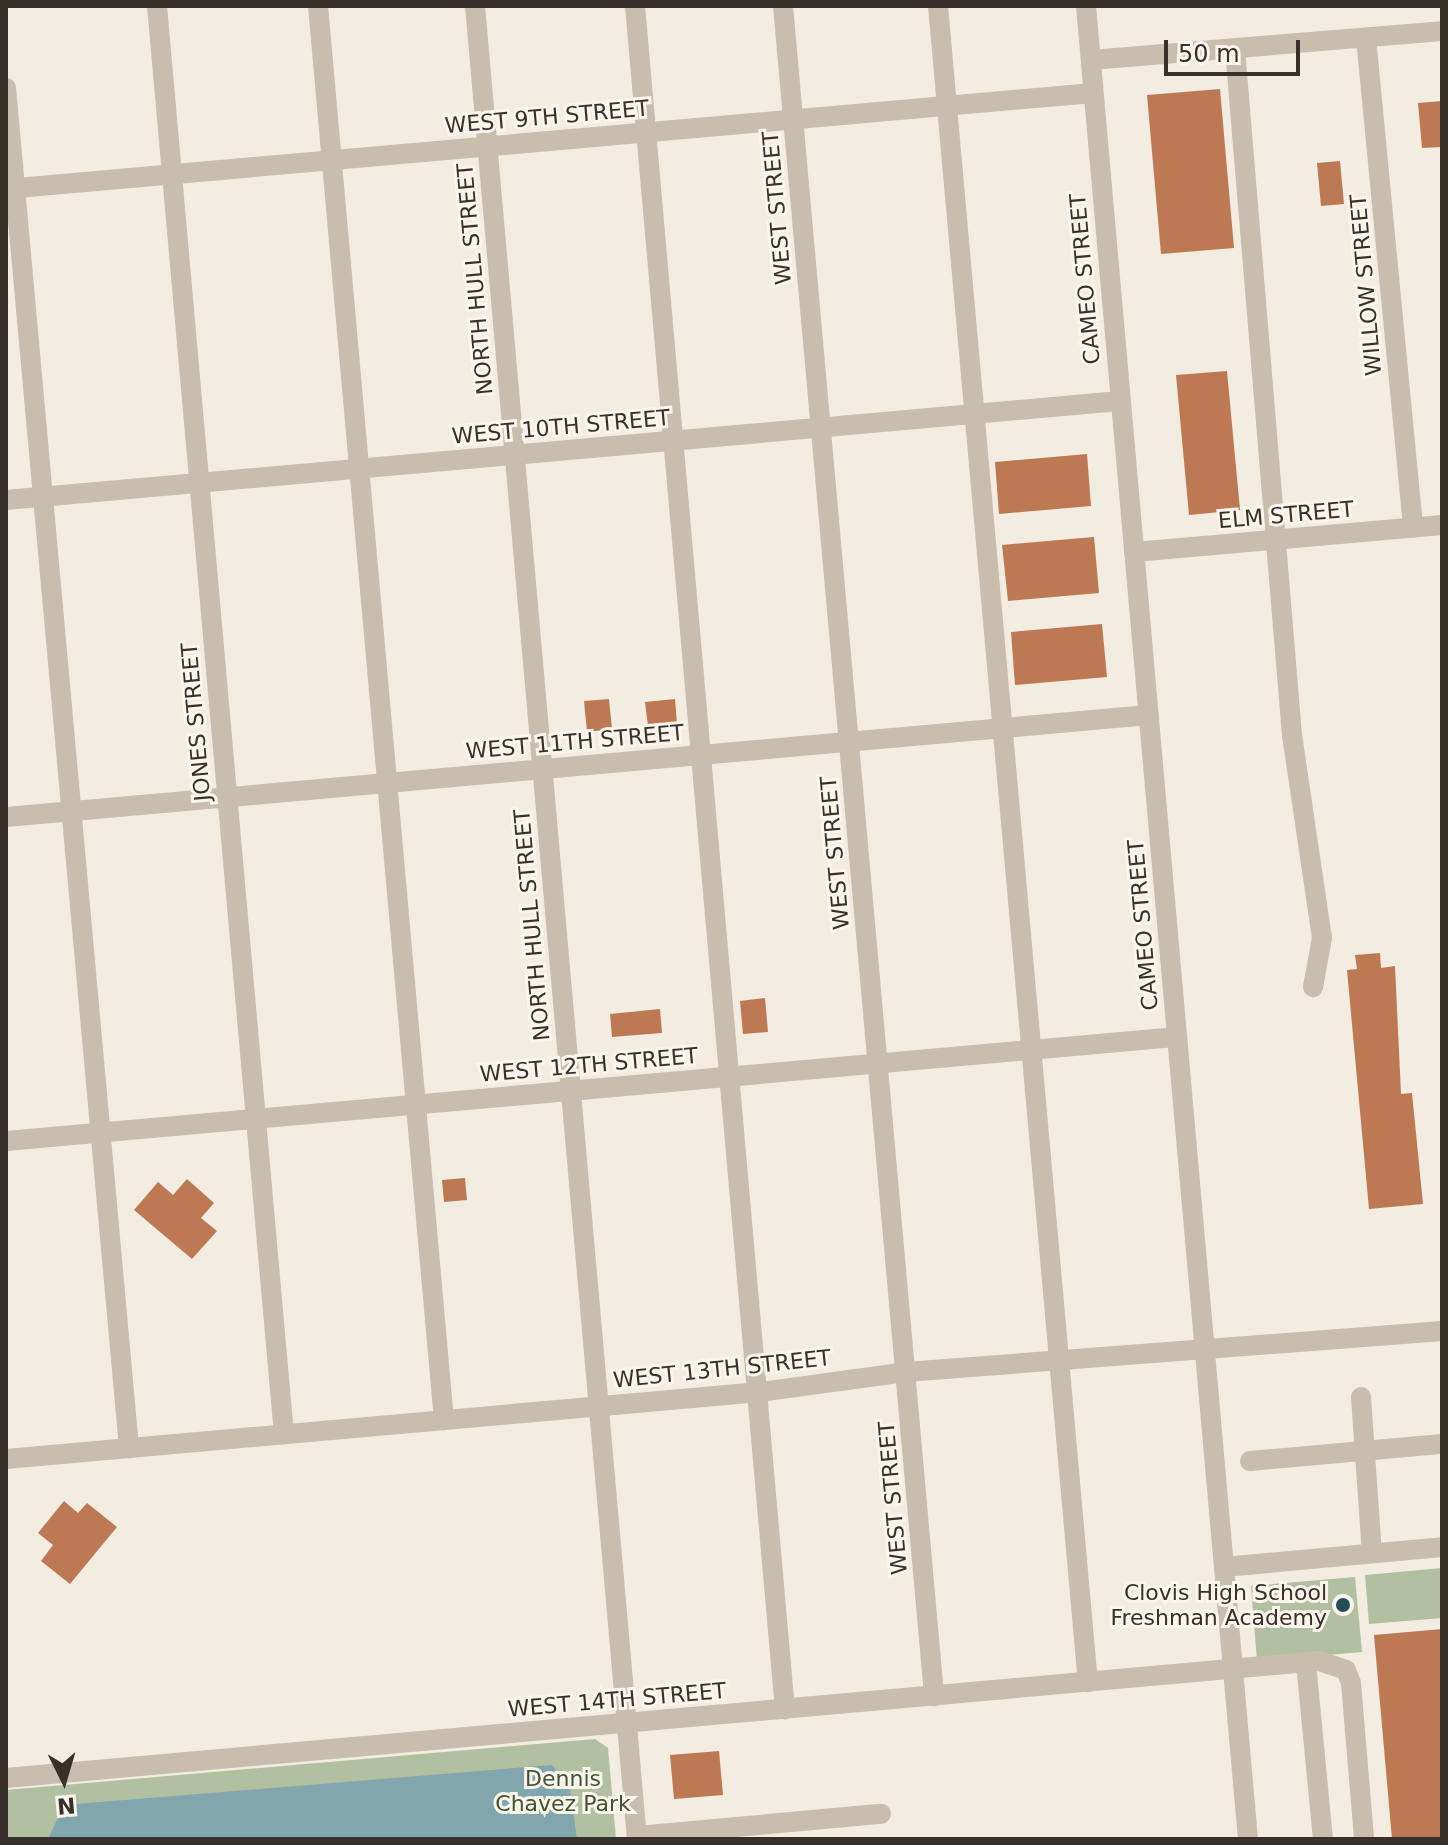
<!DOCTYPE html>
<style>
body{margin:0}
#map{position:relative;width:1448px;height:1845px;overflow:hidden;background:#f2ece1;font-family:"DejaVu Sans",sans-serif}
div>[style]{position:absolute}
.green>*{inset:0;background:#b2c0a1}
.water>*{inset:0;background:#81a6ad}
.building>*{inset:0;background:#bd7953}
.minor>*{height:20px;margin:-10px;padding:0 10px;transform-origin:10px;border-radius:10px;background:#c9bdad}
.dots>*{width:22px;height:22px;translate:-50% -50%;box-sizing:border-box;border:4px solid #f9f5ed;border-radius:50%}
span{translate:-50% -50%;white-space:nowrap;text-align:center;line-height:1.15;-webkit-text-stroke:6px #f9f5ed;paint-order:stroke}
.street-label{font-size:22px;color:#38312b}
.poi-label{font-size:22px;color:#38312b}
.right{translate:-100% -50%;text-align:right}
.park-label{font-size:22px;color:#435530}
.frame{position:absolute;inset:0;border:8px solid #38312b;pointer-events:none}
.north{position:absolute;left:24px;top:1741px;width:80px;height:80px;-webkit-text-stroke:6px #f9f5ed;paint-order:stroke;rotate:175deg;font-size:22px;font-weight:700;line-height:32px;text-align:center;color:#38312b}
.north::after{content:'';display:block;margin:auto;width:28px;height:36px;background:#38312b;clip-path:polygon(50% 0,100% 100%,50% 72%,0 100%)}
.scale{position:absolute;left:1164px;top:40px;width:136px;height:36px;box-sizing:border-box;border:4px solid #38312b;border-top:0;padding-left:10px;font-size:24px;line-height:28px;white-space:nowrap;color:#38312b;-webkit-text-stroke:6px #f9f5ed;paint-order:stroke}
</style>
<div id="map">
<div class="green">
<div style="clip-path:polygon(1442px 1568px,1442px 1618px,1369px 1624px,1365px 1575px)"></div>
<div style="clip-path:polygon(1355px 1577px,1362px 1652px,1257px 1661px,1251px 1586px)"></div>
<div style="clip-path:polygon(595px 1739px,608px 1748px,616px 1839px,6px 1839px,6px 1790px)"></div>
</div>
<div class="water">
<div style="clip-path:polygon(552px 1765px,570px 1790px,577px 1839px,48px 1839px,64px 1805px)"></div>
</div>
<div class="building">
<div style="clip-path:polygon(1220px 89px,1234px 248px,1161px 254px,1147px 95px)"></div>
<div style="clip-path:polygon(1442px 101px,1442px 147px,1422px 148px,1418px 103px)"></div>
<div style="clip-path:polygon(1340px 161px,1344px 204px,1321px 206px,1317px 163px)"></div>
<div style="clip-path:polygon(1227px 371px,1240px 510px,1189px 515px,1176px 375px)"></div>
<div style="clip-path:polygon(1087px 454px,1091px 506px,999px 514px,995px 462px)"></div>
<div style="clip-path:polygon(1094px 537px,1099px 593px,1008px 601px,1002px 545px)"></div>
<div style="clip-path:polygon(1102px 624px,1107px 677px,1015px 685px,1011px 632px)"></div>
<div style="clip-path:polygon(609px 699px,612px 729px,587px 732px,584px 701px)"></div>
<div style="clip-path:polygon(675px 699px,677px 724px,648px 726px,645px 702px)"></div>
<div style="clip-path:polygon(1380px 953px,1381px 968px,1395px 966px,1401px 1094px,1412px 1093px,1423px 1204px,1369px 1209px,1347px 970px,1357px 969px,1355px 955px)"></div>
<div style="clip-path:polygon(765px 998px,768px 1032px,743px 1034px,740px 1001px)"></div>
<div style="clip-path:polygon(660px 1009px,662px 1033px,612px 1037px,610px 1014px)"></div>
<div style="clip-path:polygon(465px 1178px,467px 1200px,444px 1202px,442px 1180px)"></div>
<div style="clip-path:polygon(187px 1179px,214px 1203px,201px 1218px,217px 1231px,192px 1259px,134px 1210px,158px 1182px,173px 1195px)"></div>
<div style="clip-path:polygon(64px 1501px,78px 1513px,87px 1503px,117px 1527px,70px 1584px,41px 1561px,53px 1545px,38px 1533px)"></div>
<div style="clip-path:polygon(1442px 1629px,1442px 1839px,1392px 1839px,1374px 1635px)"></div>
<div style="clip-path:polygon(719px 1751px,723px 1795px,674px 1799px,670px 1755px)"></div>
</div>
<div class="minor">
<div style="left:157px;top:6px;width:1434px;rotate:84.92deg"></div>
<div style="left:318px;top:6px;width:1420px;rotate:84.91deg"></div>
<div style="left:475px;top:6px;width:1840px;rotate:84.95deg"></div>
<div style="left:635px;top:6px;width:1710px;rotate:84.97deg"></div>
<div style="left:783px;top:6px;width:1697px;rotate:84.89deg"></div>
<div style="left:938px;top:6px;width:1683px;rotate:84.89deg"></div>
<div style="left:1086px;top:6px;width:1840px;rotate:84.95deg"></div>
<div style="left:1366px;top:38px;width:492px;rotate:84.5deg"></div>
<div style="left:1235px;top:49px;width:688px;rotate:85.25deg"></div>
<div style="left:1292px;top:735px;width:205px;rotate:81.6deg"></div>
<div style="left:1322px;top:938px;width:50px;rotate:100.4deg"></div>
<div style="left:1091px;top:60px;width:352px;rotate:-4.7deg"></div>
<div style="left:6px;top:88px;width:1366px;rotate:84.83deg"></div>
<div style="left:6px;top:189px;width:1091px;rotate:-5.05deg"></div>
<div style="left:6px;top:500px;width:1118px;rotate:-5.08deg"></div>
<div style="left:1134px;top:552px;width:309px;rotate:-5deg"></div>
<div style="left:6px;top:817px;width:1147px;rotate:-5.1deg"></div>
<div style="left:6px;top:1141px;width:1176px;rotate:-5.08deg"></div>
<div style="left:1361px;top:1397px;width:156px;rotate:86deg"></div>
<div style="left:6px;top:1459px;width:757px;rotate:-5.08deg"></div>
<div style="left:760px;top:1392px;width:147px;rotate:-7.8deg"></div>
<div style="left:906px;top:1372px;width:538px;rotate:-4.37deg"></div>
<div style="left:1250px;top:1461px;width:193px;rotate:-5.1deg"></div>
<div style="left:1224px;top:1567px;width:219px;rotate:-5.2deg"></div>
<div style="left:1306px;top:1663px;width:177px;rotate:84.5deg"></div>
<div style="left:6px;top:1778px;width:1318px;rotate:-5.09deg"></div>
<div style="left:1319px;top:1661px;width:28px;rotate:18deg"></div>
<div style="left:1346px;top:1670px;width:14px;rotate:69deg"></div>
<div style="left:1351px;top:1683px;width:157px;rotate:85.2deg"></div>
<div style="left:637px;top:1836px;width:245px;rotate:-5.2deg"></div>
</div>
<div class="dots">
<div style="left:1343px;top:1605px;background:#234d57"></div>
</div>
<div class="street-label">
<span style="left:547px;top:117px;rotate:-5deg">WEST 9TH STREET</span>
<span style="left:777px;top:208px;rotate:-95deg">WEST STREET</span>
<span style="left:475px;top:279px;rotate:-95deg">NORTH HULL STREET</span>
<span style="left:1085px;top:279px;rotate:-95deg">CAMEO STREET</span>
<span style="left:1366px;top:285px;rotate:-95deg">WILLOW STREET</span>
<span style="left:561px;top:427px;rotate:-5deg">WEST 10TH STREET</span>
<span style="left:1286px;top:515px;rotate:-5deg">ELM STREET</span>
<span style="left:196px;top:722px;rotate:-95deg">JONES STREET</span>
<span style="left:575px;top:742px;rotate:-5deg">WEST 11TH STREET</span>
<span style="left:835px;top:853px;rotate:-95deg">WEST STREET</span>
<span style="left:532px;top:925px;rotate:-95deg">NORTH HULL STREET</span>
<span style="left:1143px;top:925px;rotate:-95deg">CAMEO STREET</span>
<span style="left:589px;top:1065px;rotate:-5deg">WEST 12TH STREET</span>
<span style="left:722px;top:1369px;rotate:-6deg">WEST 13TH STREET</span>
<span style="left:893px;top:1498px;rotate:-95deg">WEST STREET</span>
<span style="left:617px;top:1700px;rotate:-5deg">WEST 14TH STREET</span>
</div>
<div class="poi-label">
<span class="right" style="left:1327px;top:1605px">Clovis High School<br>Freshman Academy</span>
</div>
<div class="park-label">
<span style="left:563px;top:1791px">Dennis<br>Chavez Park</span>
</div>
<div class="frame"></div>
<div class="north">N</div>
<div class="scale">50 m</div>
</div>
